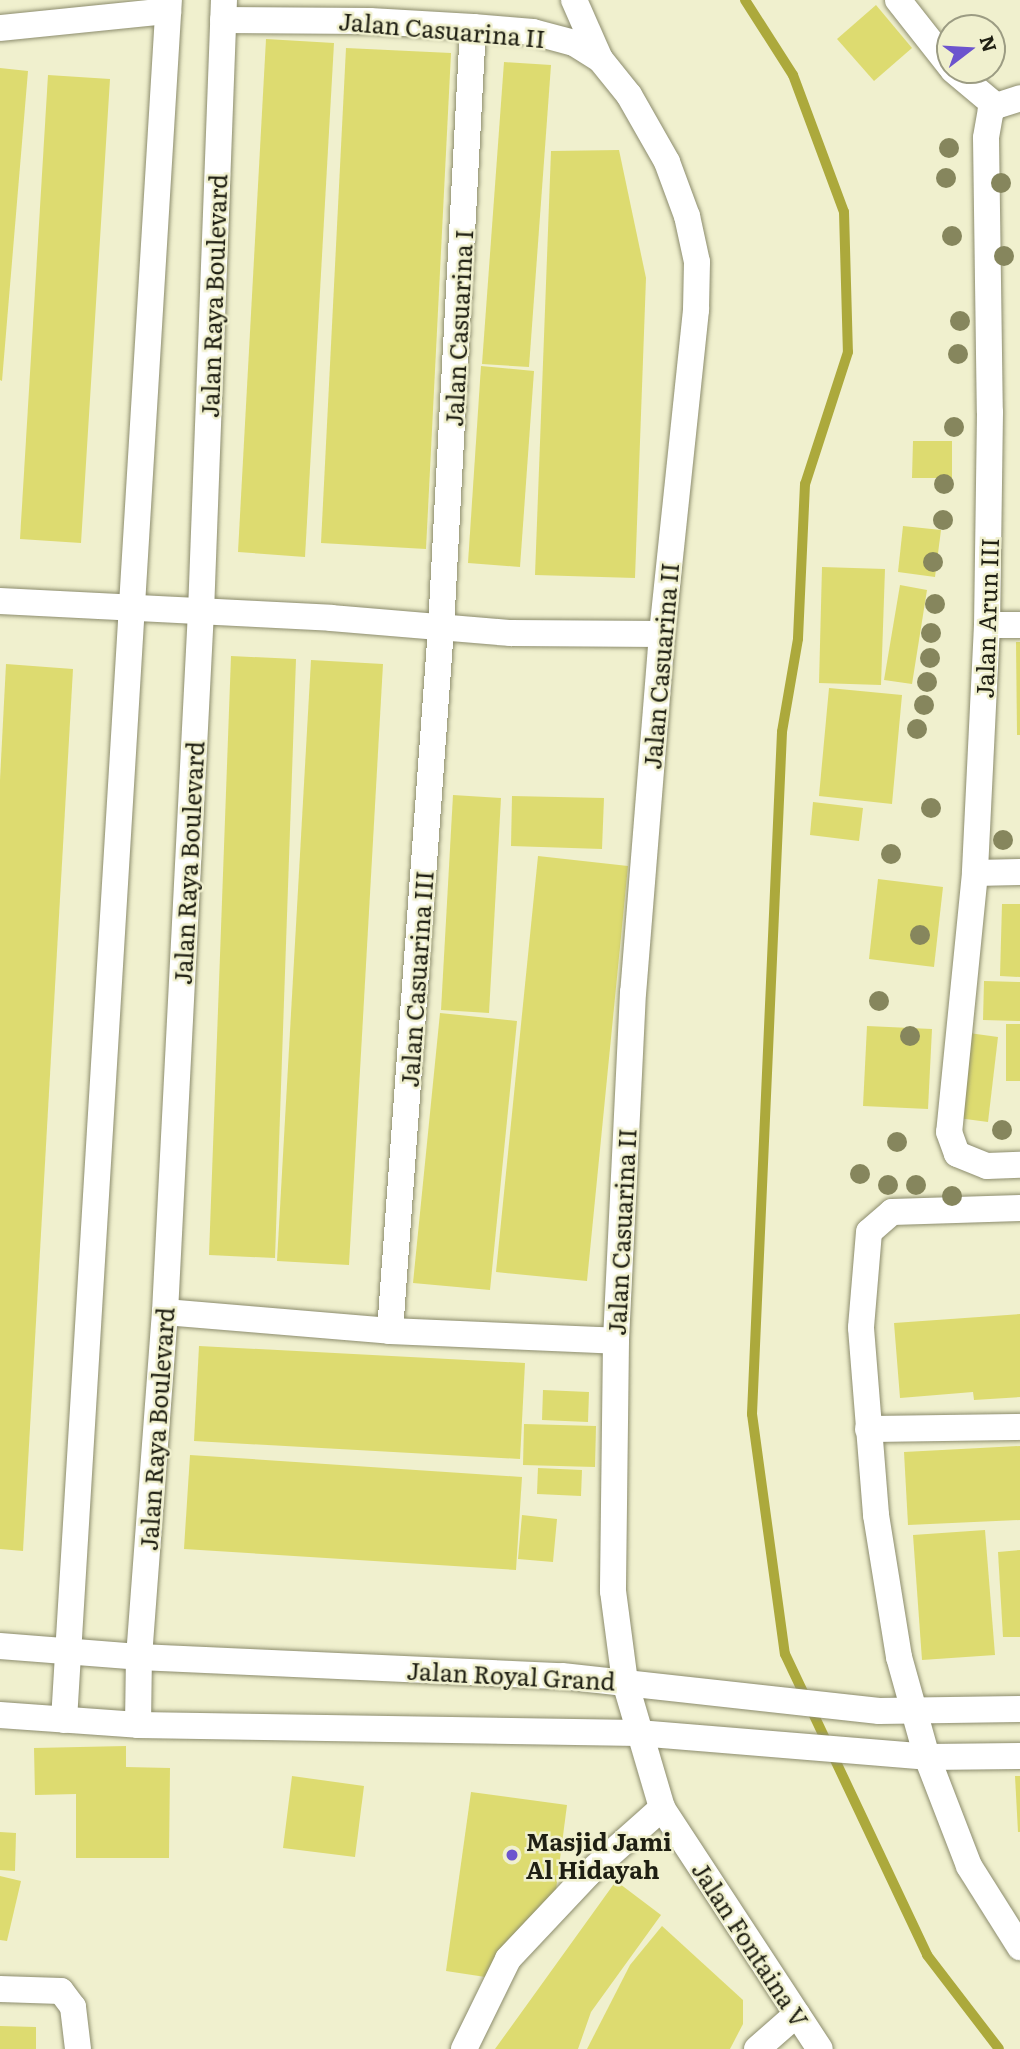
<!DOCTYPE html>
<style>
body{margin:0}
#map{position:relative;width:1020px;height:2049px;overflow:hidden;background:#f0f0ce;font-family:Literata,serif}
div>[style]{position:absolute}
.stream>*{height:10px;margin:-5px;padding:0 5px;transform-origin:5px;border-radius:5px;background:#aca93c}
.building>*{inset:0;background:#dddb70}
.roads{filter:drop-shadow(0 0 2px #8c8c6d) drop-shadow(0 0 2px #8c8c6d)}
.street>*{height:26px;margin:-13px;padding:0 13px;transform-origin:13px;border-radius:13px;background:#fff}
.trees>*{width:20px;height:20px;margin:-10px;border-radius:50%;background:#86865d}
.dots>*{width:19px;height:19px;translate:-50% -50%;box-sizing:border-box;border:4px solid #f0f0ce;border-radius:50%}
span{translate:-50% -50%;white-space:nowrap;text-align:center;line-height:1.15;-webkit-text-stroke:5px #f0f0ce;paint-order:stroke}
.street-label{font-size:24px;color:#1f1f13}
.poi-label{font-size:24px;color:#1f1f13;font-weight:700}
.left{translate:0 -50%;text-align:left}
.north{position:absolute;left:936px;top:14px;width:70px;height:70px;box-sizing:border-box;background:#f0f0ce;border:2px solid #9c9c83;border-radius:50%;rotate:73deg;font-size:19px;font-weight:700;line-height:28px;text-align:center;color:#1f1f13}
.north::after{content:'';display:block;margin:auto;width:24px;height:32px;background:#6c54ce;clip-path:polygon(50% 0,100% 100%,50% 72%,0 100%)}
</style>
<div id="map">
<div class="stream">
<div style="left:745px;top:0;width:89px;rotate:57.4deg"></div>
<div style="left:793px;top:75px;width:146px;rotate:69.6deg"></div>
<div style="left:844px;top:212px;width:140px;rotate:88.4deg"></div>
<div style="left:848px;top:352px;width:139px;rotate:108deg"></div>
<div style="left:805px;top:484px;width:155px;rotate:92.6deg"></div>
<div style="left:798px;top:639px;width:94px;rotate:99.8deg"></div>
<div style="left:782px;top:732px;width:683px;rotate:92.52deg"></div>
<div style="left:752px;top:1414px;width:242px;rotate:82.2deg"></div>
<div style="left:785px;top:1654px;width:333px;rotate:64.7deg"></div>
<div style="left:927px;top:1955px;width:118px;rotate:52.5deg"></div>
</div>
<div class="building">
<div style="clip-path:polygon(876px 5px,912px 48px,874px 81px,837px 39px)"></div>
<div style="clip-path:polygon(266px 39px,334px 43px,305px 557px,238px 552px)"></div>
<div style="clip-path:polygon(346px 48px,451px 53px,426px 549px,321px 543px)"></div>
<div style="clip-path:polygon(504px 62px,551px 65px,529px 367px,482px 364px)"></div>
<div style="clip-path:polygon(0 68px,28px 71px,2px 381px,0 380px)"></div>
<div style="clip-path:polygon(48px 75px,110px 79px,81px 543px,20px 539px)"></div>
<div style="clip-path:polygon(619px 150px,646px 278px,635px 578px,535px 575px,551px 151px)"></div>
<div style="clip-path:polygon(481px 366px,534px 371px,520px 567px,468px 563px)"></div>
<div style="clip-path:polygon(913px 441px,952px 441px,952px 478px,912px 478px)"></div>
<div style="clip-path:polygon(903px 526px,941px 530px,935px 577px,898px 572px)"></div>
<div style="clip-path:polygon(822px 567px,885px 569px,881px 685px,819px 683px)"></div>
<div style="clip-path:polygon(900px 585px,927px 590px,912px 684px,884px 680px)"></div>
<div style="clip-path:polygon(1016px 642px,1020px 642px,1020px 735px,1017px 735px)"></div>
<div style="clip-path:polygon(231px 656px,296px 659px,275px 1258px,209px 1255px)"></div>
<div style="clip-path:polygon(311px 660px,383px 664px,349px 1265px,277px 1261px)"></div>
<div style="clip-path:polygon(6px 664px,73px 669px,23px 1551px,0 1549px,0 780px)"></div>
<div style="clip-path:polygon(829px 688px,902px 695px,892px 804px,819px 796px)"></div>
<div style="clip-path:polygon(453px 795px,501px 798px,489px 1013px,441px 1010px)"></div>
<div style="clip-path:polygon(512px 796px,604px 798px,602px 849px,511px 846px)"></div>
<div style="clip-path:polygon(813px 802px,863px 808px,859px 841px,810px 835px)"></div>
<div style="clip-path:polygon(538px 856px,628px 866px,587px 1281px,496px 1272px)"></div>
<div style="clip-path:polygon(878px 879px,943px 887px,934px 967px,869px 959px)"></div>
<div style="clip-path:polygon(1002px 904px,1020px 904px,1020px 977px,1000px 976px)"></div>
<div style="clip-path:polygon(984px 981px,1020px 982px,1020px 1021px,983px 1020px)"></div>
<div style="clip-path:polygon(440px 1013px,517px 1021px,490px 1290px,413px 1283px)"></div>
<div style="clip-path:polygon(1006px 1024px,1020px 1024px,1020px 1081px,1006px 1081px)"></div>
<div style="clip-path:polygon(867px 1026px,932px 1029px,928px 1109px,863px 1106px)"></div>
<div style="clip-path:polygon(969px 1033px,998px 1037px,988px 1122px,958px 1118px)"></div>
<div style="clip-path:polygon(1020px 1314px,1020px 1397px,974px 1400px,973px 1392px,900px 1398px,894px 1323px)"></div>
<div style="clip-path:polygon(199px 1346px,525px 1363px,520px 1459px,194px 1441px)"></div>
<div style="clip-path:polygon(543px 1390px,589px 1392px,588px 1422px,542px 1420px)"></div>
<div style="clip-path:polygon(524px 1424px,596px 1426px,595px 1467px,523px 1465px)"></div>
<div style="clip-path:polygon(1020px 1446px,1020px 1520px,908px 1525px,904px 1452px)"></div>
<div style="clip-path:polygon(190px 1455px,522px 1477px,516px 1570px,184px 1549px)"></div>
<div style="clip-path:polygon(538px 1468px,582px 1470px,581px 1496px,537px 1494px)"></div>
<div style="clip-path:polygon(522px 1515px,557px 1519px,553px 1562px,518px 1559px)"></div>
<div style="clip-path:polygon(985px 1530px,995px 1655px,922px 1660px,913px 1535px)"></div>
<div style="clip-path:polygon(1020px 1550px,1020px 1637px,1003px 1637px,998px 1552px)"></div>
<div style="clip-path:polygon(126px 1746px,126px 1767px,170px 1768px,169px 1858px,76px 1858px,76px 1794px,35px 1795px,34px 1748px)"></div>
<div style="clip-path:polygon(292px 1776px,364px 1786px,355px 1857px,283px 1848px)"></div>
<div style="clip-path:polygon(1015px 1776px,1020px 1776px,1020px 1832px,1018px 1832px)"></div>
<div style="clip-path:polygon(471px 1792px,567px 1805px,554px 1905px,492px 1978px,446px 1971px)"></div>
<div style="clip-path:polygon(0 1832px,16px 1833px,15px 1871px,0 1870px)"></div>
<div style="clip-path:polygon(0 1876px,21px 1881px,7px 1941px,0 1940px)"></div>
<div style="clip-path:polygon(616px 1881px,661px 1915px,591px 2012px,578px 2049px,495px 2049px)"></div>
<div style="clip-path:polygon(662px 1926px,743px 2000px,743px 2024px,730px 2049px,587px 2049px,630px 1965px)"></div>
<div style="clip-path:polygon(0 2026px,36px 2027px,36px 2049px,0 2049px)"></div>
</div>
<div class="roads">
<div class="street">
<div style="left:574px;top:0;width:64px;rotate:66.2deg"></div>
<div style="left:898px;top:0;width:84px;rotate:51.8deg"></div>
<div style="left:223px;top:20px;width:147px;rotate:0.4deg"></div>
<div style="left:370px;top:21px;width:103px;rotate:3.3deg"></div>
<div style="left:473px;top:27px;width:60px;rotate:4.8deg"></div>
<div style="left:533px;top:32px;width:42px;rotate:15deg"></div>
<div style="left:574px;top:43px;width:31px;rotate:32deg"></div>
<div style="left:600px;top:59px;width:46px;rotate:51.1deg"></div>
<div style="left:629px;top:95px;width:77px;rotate:60.4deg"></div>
<div style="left:667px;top:162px;width:58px;rotate:69.7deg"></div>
<div style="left:687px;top:216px;width:47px;rotate:77.7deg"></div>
<div style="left:697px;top:262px;width:48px;rotate:91.2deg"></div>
<div style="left:696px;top:310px;width:326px;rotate:96deg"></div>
<div style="left:662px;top:634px;width:359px;rotate:94.6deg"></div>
<div style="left:633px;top:992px;width:349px;rotate:92.8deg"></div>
<div style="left:616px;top:1341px;width:250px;rotate:90.7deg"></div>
<div style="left:613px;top:1591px;width:92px;rotate:82.5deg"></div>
<div style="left:625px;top:1682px;width:131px;rotate:73.6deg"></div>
<div style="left:662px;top:1808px;width:288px;rotate:56.8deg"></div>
<div style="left:0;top:28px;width:169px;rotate:-5.8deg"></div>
<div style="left:953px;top:70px;width:56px;rotate:39.9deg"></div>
<div style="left:996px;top:106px;width:25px;rotate:-18deg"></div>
<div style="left:996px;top:106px;width:6px;rotate:149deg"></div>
<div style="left:991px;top:109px;width:29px;rotate:100deg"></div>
<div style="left:986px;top:138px;width:274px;rotate:89.2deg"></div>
<div style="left:990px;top:412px;width:213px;rotate:90.8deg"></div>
<div style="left:987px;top:625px;width:248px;rotate:92.8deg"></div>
<div style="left:975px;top:873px;width:260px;rotate:95.7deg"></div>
<div style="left:949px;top:1132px;width:23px;rotate:70deg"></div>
<div style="left:957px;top:1154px;width:32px;rotate:22deg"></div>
<div style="left:987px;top:1166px;width:33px;rotate:-2deg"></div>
<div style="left:0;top:601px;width:331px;rotate:2.9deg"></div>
<div style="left:331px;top:618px;width:181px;rotate:4.8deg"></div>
<div style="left:511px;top:633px;width:151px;rotate:0.4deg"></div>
<div style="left:987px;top:625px;width:33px"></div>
<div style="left:975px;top:873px;width:45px;rotate:-1.3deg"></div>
<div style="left:1020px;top:1208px;width:128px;rotate:178.2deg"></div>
<div style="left:892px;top:1212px;width:30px;rotate:139deg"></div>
<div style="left:869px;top:1232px;width:96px;rotate:94.8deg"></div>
<div style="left:861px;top:1328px;width:188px;rotate:85.4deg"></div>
<div style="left:876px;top:1515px;width:144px;rotate:80.8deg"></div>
<div style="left:899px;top:1657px;width:104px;rotate:74.4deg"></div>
<div style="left:927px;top:1757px;width:117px;rotate:68.9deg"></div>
<div style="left:969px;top:1866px;width:96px;rotate:57.8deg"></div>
<div style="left:165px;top:1312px;width:226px;rotate:4.8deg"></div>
<div style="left:390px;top:1331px;width:226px;rotate:2.5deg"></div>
<div style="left:390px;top:1331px;width:705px;rotate:-85.85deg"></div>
<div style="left:441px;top:628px;width:602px;rotate:-86.95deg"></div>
<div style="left:868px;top:1429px;width:152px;rotate:-0.8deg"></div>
<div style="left:0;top:1646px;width:139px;rotate:4.5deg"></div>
<div style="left:139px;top:1657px;width:423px;rotate:2.6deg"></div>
<div style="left:562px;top:1676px;width:319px;rotate:6.3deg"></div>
<div style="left:879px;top:1711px;width:141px;rotate:-0.8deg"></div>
<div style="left:0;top:1715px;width:138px;rotate:4.1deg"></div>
<div style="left:138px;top:1725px;width:500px;rotate:0.92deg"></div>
<div style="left:638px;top:1733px;width:290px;rotate:4.7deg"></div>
<div style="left:927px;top:1757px;width:93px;rotate:-0.6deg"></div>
<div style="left:64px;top:1720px;width:1723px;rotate:-86.51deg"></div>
<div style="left:138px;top:1725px;width:68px;rotate:-89.2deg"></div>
<div style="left:139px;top:1657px;width:346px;rotate:-85.7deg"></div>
<div style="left:165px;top:1312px;width:701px;rotate:-87.06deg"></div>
<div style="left:201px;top:612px;width:612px;rotate:-87.85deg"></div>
<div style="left:0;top:1989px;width:61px;rotate:1.9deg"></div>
<div style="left:61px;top:1991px;width:20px;rotate:53deg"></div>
<div style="left:73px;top:2007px;width:42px;rotate:83.2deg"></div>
<div style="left:464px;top:2049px;width:100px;rotate:-63.9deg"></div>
<div style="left:508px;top:1959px;width:118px;rotate:-46.7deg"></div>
<div style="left:589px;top:1873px;width:98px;rotate:-41.7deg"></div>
<div style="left:757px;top:2049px;width:53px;rotate:-41.2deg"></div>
</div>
</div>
<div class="trees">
<div style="left:949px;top:148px"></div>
<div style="left:946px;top:178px"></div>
<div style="left:1001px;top:183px"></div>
<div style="left:952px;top:236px"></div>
<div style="left:1004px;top:256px"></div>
<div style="left:960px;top:321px"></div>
<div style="left:958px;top:354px"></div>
<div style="left:954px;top:427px"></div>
<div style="left:944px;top:484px"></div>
<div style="left:943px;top:520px"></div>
<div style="left:933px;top:562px"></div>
<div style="left:935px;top:604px"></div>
<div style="left:931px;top:633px"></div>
<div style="left:930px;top:658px"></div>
<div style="left:927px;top:682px"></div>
<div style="left:924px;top:705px"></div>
<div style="left:917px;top:729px"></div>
<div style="left:931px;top:808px"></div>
<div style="left:1003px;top:840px"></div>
<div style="left:891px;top:854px"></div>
<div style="left:920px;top:935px"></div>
<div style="left:879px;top:1001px"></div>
<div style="left:910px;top:1036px"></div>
<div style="left:1002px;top:1130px"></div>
<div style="left:897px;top:1142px"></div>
<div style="left:860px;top:1174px"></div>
<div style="left:888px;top:1185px"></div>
<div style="left:916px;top:1185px"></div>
<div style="left:952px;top:1196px"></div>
</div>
<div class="dots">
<div style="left:512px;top:1855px;background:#6c54ce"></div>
</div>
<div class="street-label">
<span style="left:442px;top:29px;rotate:5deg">Jalan Casuarina II</span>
<span style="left:213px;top:296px;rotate:-88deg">Jalan Raya Boulevard</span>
<span style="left:458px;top:328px;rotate:-87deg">Jalan Casuarina I</span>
<span style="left:986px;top:618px;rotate:-88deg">Jalan Arun III</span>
<span style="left:660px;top:666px;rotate:-85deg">Jalan Casuarina II</span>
<span style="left:188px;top:863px;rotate:-87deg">Jalan Raya Boulevard</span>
<span style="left:416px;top:979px;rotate:-86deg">Jalan Casuarina III</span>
<span style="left:621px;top:1232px;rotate:-87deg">Jalan Casuarina II</span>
<span style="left:156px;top:1429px;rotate:-86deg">Jalan Raya Boulevard</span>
<span style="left:511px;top:1675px;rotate:3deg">Jalan Royal Grand</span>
<span style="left:751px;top:1944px;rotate:57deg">Jalan Fontaina V</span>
</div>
<div class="poi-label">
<span class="left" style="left:526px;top:1855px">Masjid Jami<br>Al Hidayah</span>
</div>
<div class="north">N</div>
</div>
